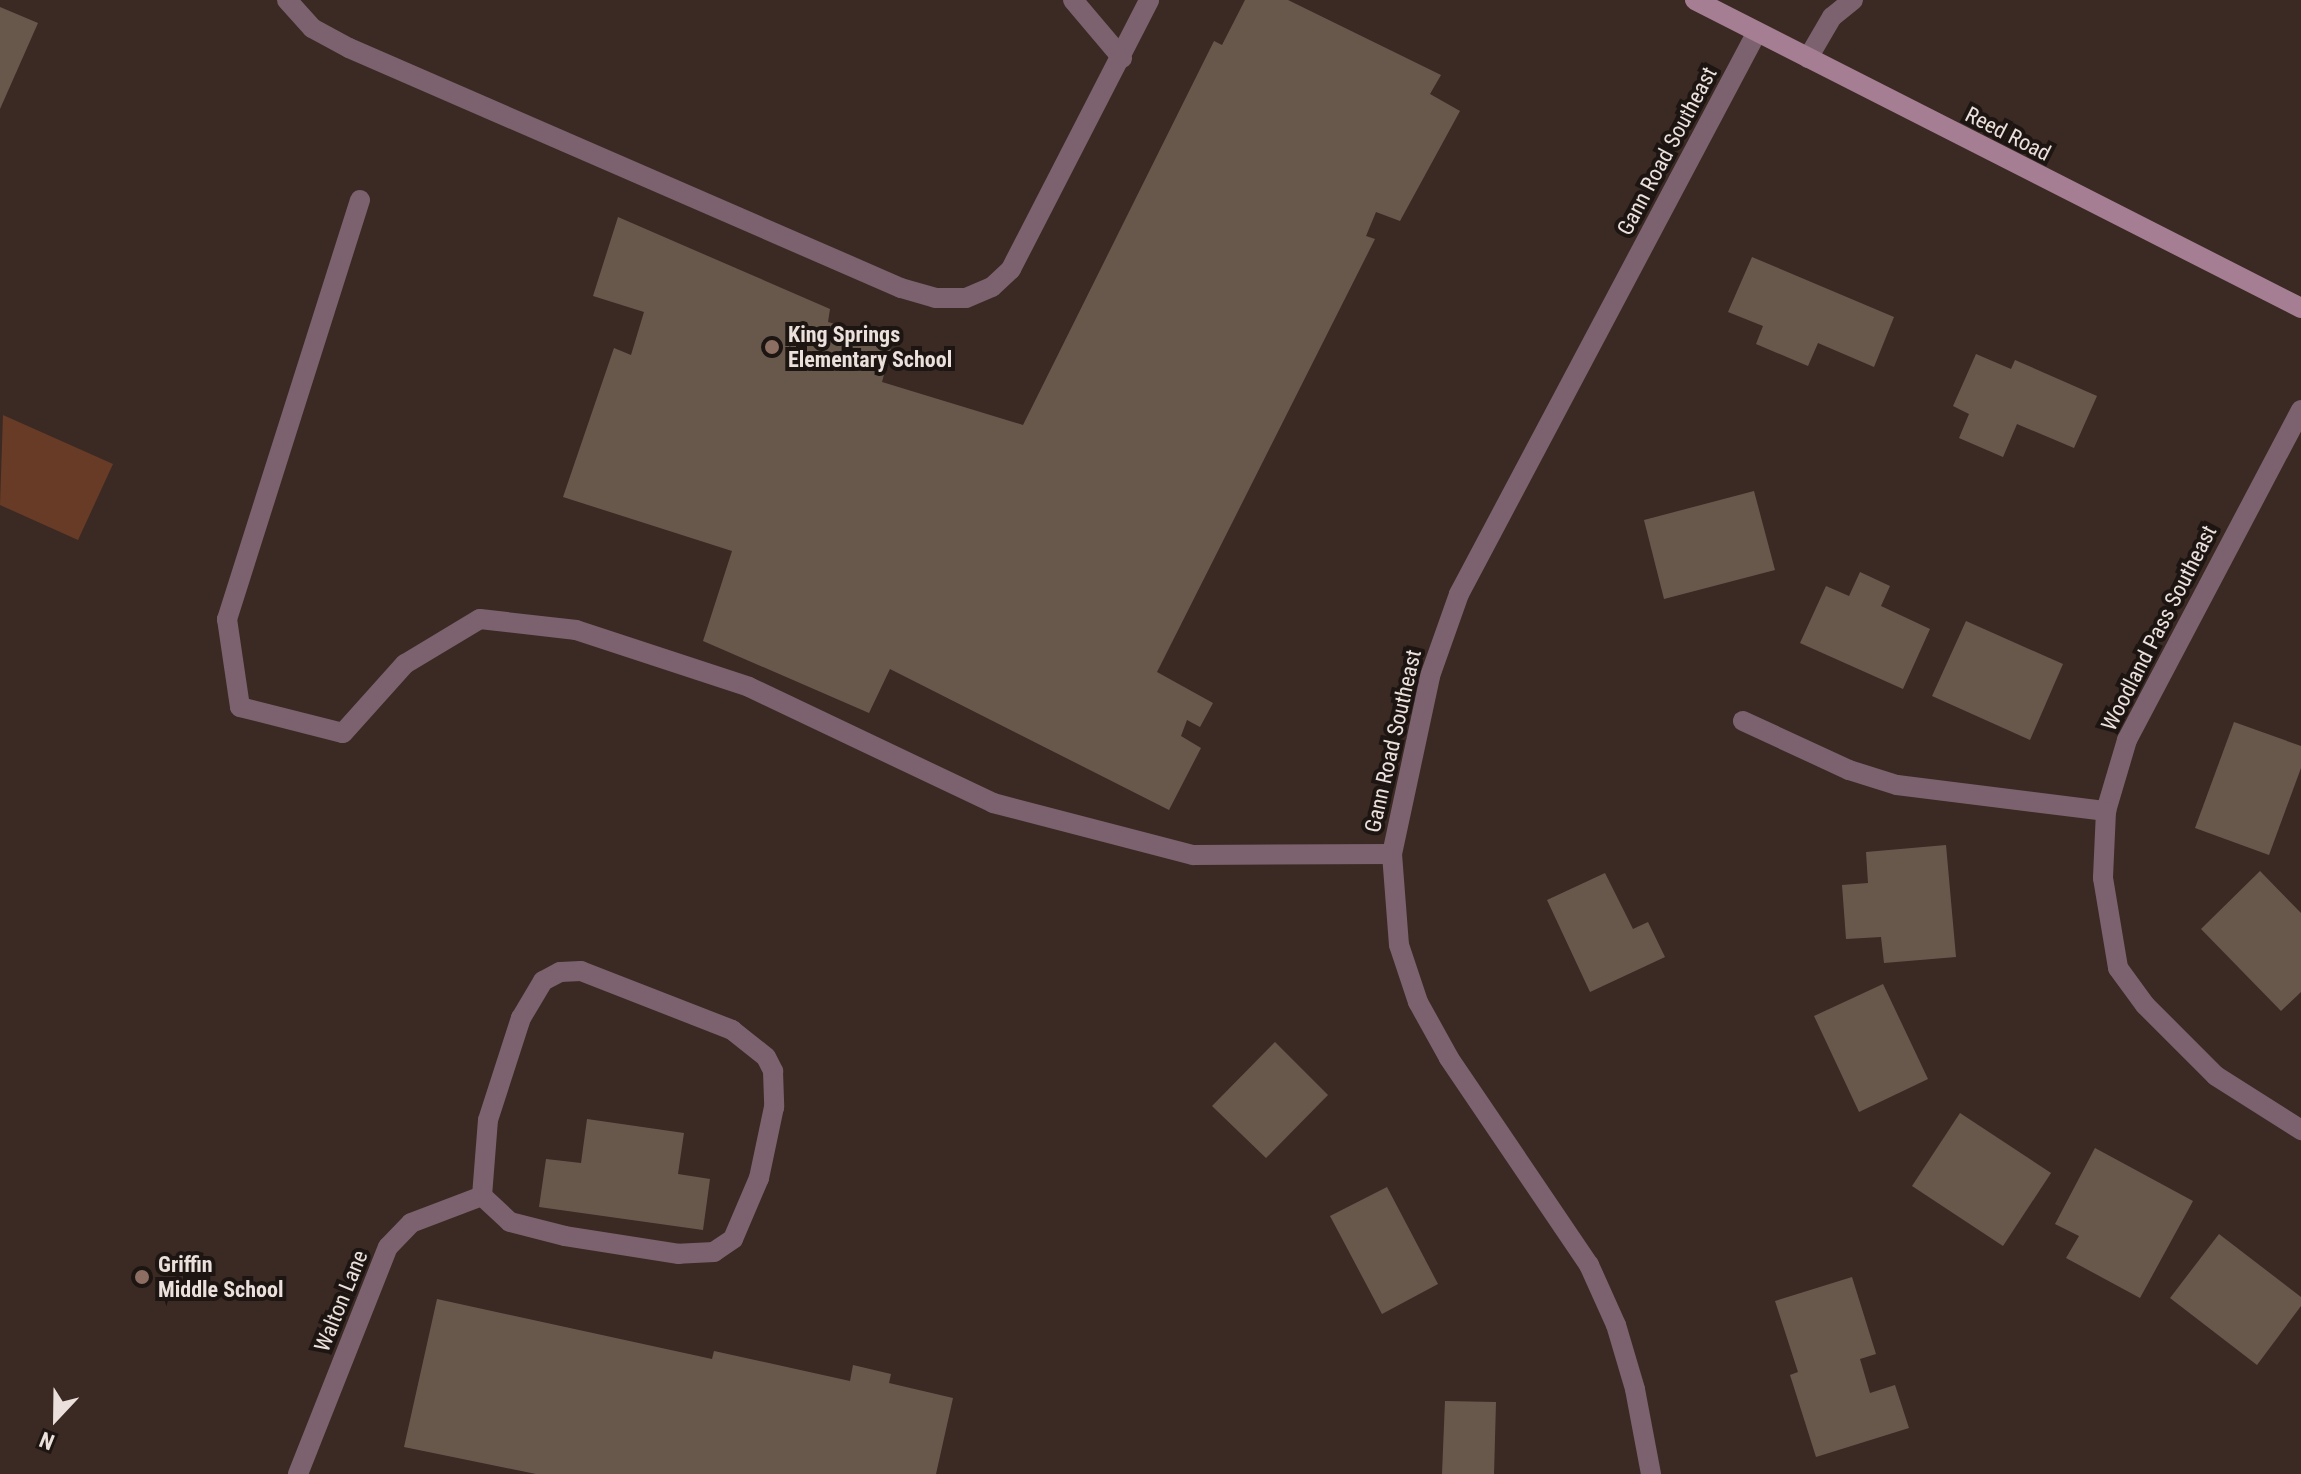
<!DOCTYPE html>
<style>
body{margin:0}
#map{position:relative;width:2301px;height:1474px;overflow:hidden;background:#3b2a23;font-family:"Roboto Condensed",sans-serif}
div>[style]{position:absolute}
.green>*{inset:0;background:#683b26}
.building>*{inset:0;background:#68584c}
.lane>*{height:20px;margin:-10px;padding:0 10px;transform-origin:10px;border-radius:10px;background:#7c626f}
.street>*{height:20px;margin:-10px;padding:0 10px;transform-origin:10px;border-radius:10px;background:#7c626f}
.secondary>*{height:20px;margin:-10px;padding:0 10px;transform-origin:10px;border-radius:10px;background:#a67e93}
.dots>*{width:22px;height:22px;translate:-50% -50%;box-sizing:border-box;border:4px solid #1c1512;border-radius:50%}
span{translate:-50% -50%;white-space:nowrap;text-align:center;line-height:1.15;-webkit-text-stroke:8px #1c1512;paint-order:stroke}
.street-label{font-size:22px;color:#ebe0db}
.poi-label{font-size:22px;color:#ebe0db;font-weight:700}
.left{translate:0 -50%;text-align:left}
.north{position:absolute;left:16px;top:1378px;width:80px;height:80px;-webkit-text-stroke:6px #1c1512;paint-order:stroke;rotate:202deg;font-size:22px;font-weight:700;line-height:32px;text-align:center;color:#ebe0db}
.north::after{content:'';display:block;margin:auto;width:28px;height:36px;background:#ebe0db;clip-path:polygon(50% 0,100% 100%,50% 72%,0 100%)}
</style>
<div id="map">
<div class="green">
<div style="clip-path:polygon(3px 415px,113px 464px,78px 540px,0 505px)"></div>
</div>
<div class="building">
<div style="clip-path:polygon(1245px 0,1288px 0,1441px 75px,1430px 94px,1460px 111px,1400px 221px,1376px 212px,1366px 236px,1375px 239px,1157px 672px,1213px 703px,1200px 727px,1187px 720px,1181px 736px,1201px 748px,1169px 810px,890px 669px,869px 713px,703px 641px,732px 551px,563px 497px,614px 348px,631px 355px,644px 312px,593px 296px,618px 217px,830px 309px,828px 322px,893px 341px,882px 382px,1023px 425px,1214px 41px,1222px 45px)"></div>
<div style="clip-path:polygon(0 7px,38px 23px,0 109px)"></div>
<div style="clip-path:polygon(1752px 257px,1894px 317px,1874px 367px,1818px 343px,1808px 366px,1756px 344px,1763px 326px,1728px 312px)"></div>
<div style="clip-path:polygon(1976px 354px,2011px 369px,2015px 360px,2097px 396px,2074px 448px,2017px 424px,2003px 457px,1959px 438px,1969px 414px,1953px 406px)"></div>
<div style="clip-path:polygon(1754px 491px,1775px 570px,1664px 599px,1644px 520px)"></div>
<div style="clip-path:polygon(1860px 572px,1890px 586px,1881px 606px,1930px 629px,1903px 689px,1800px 643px,1826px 586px,1849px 596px)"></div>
<div style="clip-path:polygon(1966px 621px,2063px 664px,2030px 740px,1932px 696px)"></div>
<div style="clip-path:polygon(2234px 722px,2301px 746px,2301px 768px,2269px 855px,2195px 828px)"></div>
<div style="clip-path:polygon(1946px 845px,1956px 957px,1884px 963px,1881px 937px,1846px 939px,1842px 885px,1868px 883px,1866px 852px)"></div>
<div style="clip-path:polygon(2260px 871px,2301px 913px,2301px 992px,2281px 1011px,2201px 929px)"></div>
<div style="clip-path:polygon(1605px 873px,1633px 929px,1648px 922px,1665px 957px,1590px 992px,1547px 900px)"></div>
<div style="clip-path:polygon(1883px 984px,1928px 1079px,1859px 1112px,1814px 1016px)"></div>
<div style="clip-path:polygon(1275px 1042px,1328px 1095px,1266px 1158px,1212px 1106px)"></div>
<div style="clip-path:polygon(1960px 1113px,2051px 1173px,2003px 1246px,1912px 1186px)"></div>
<div style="clip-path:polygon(587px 1119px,684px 1133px,678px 1174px,710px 1179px,703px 1230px,539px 1207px,546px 1159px,581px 1163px)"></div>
<div style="clip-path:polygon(2095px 1148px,2193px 1201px,2140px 1298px,2066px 1258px,2079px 1236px,2055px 1224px)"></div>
<div style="clip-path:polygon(1387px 1187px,1438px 1284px,1382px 1314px,1330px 1216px)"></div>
<div style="clip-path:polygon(2219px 1234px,2301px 1297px,2301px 1306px,2257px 1365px,2170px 1298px)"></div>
<div style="clip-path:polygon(1852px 1277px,1876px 1354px,1860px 1359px,1870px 1393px,1895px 1385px,1909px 1428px,1816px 1457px,1790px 1375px,1798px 1372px,1775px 1301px)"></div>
<div style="clip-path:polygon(437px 1299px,712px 1359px,714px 1351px,850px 1381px,853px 1365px,891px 1374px,889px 1383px,953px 1398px,936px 1474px,536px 1474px,404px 1447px)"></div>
<div style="clip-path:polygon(1445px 1401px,1496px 1402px,1494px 1474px,1442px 1474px)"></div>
</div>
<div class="lane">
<div style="left:287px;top:0;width:38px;rotate:48deg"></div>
<div style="left:312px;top:28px;width:42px;rotate:28.4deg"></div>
<div style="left:349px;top:48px;width:602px;rotate:23.5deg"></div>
<div style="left:901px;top:288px;width:35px;rotate:16deg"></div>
<div style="left:935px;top:298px;width:31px"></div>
<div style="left:966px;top:298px;width:28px;rotate:-23deg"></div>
<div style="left:992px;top:287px;width:26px;rotate:-43deg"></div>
<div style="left:1011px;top:269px;width:302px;rotate:-62.8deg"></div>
<div style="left:1073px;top:0;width:76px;rotate:49.8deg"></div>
<div style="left:1808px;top:58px;width:48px;rotate:-59.7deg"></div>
<div style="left:1832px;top:17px;width:27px;rotate:-39deg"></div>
<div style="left:360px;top:200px;width:440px;rotate:107.6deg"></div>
<div style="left:227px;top:619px;width:89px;rotate:81.6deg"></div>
<div style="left:240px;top:707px;width:106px;rotate:14.2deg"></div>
<div style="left:343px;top:733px;width:93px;rotate:-48.1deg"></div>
<div style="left:405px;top:664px;width:87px;rotate:-31deg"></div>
<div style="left:480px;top:619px;width:97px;rotate:6.5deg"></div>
<div style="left:576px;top:630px;width:182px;rotate:18.2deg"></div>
<div style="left:749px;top:687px;width:270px;rotate:25.4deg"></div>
<div style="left:993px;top:803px;width:207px;rotate:14.6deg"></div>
<div style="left:1193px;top:855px;width:199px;rotate:-0.3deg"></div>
</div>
<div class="street">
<div style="left:2301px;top:410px;width:373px;rotate:117.8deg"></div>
<div style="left:2127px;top:740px;width:74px;rotate:106.5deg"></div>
<div style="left:2106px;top:811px;width:67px;rotate:92.6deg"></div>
<div style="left:2103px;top:878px;width:91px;rotate:80.5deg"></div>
<div style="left:2118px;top:968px;width:46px;rotate:53.9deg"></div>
<div style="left:2145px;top:1005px;width:100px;rotate:45deg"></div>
<div style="left:2216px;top:1076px;width:101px;rotate:32.4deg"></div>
<div style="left:1743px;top:721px;width:117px;rotate:24.8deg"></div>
<div style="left:1849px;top:770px;width:50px;rotate:17.4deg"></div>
<div style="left:1897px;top:785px;width:211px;rotate:7.1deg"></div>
<div style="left:581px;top:971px;width:162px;rotate:21.3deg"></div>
<div style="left:732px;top:1030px;width:43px;rotate:38.5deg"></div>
<div style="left:766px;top:1057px;width:16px;rotate:63deg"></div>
<div style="left:773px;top:1071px;width:36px;rotate:88deg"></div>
<div style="left:774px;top:1107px;width:73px;rotate:101.9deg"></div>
<div style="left:759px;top:1178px;width:66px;rotate:113.1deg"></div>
<div style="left:733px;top:1239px;width:23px;rotate:146deg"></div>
<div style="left:714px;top:1252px;width:35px;rotate:177deg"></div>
<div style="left:679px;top:1254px;width:115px;rotate:-171deg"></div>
<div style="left:565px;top:1236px;width:57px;rotate:-165.7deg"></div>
<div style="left:510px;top:1222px;width:38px;rotate:-137deg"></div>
<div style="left:482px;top:1196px;width:76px;rotate:-85.5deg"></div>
<div style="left:488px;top:1120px;width:107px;rotate:-72.1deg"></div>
<div style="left:521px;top:1018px;width:43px;rotate:-59.3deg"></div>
<div style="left:543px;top:981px;width:19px;rotate:-28deg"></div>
<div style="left:560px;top:972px;width:21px;rotate:-3deg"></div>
<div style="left:298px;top:1474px;width:244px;rotate:-68.4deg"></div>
<div style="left:388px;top:1247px;width:33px;rotate:-46deg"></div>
<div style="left:411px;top:1223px;width:76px;rotate:-20.8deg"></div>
<div style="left:1651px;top:1474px;width:86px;rotate:-100.7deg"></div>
<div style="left:1635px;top:1389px;width:67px;rotate:-106.5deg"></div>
<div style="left:1616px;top:1325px;width:66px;rotate:-114.2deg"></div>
<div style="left:1589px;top:1265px;width:250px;rotate:-124.1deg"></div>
<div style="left:1449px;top:1058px;width:64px;rotate:-119deg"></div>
<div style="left:1418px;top:1002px;width:60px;rotate:-108.4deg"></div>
<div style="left:1399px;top:945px;width:91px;rotate:-94.4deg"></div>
<div style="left:1392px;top:854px;width:182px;rotate:-77.9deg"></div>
<div style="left:1430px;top:676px;width:87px;rotate:-70.5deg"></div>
<div style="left:1459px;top:594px;width:636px;rotate:-62.07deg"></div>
</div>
<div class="secondary">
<div style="left:1695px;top:0;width:680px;rotate:26.94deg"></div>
</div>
<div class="dots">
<div style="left:772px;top:347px;background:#8d6e63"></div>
<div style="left:142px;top:1277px;background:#8d6e63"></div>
</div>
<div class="street-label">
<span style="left:2008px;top:134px;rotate:27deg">Reed Road</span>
<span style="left:1667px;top:151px;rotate:-62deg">Gann Road Southeast</span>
<span style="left:2159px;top:628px;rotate:-63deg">Woodland Pass Southeast</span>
<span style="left:1393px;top:741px;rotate:-77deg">Gann Road Southeast</span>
<span style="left:341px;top:1301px;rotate:-68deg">Walton Lane</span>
</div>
<div class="poi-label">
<span class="left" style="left:788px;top:347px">King Springs<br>Elementary School</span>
<span class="left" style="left:158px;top:1277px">Griffin<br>Middle School</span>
</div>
<div class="north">N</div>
</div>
